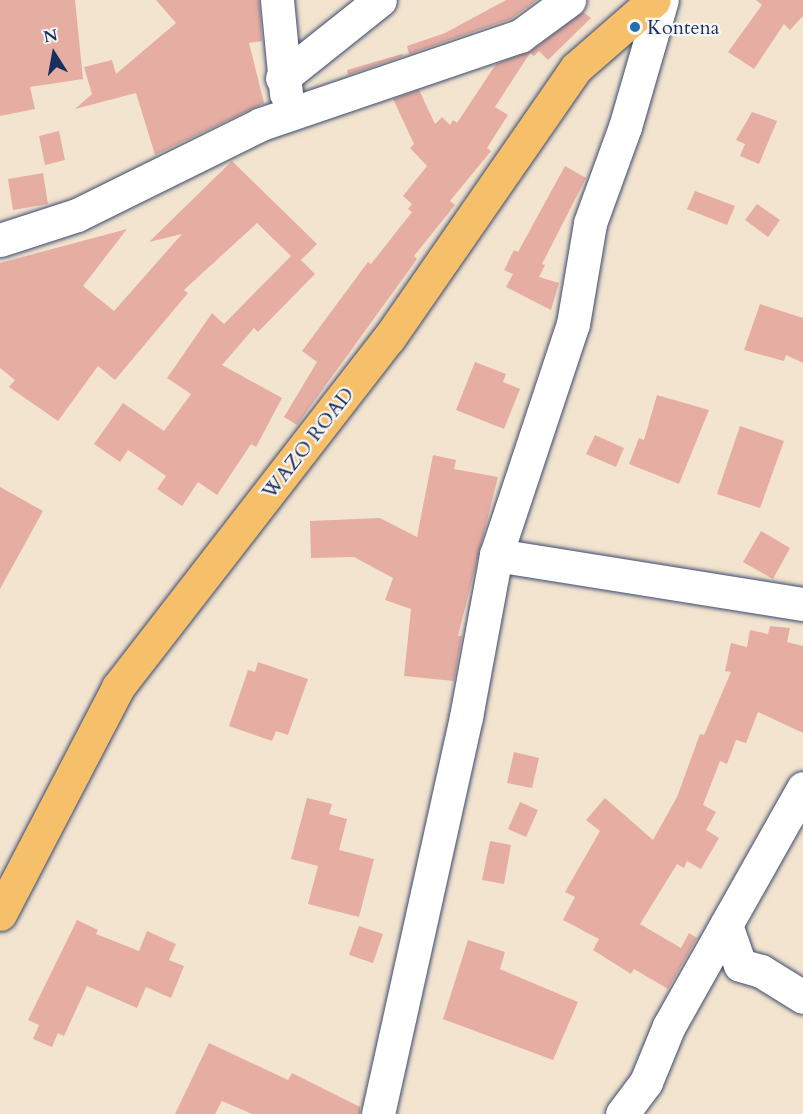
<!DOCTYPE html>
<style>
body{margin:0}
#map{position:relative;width:803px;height:1114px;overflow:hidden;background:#f3e4cf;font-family:Cardo,serif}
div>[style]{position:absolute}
.building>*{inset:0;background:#e6aea3}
.roads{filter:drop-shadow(0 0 2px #3b4a6f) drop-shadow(0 0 2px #3b4a6f)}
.minor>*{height:33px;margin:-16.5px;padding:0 16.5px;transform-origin:16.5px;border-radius:16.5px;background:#fff}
.major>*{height:33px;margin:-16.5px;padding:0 16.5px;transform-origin:16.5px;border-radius:16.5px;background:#f6c06b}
.dots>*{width:16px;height:16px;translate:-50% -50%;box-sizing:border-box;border:3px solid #f6f6f2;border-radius:50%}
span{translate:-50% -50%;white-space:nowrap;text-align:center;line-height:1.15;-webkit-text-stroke:4.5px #f6f6f2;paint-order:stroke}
.poi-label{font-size:20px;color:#1b2f5e}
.left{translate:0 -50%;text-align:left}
.street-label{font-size:20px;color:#1b2f5e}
.north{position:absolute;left:24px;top:24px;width:60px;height:60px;-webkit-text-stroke:4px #f6f6f2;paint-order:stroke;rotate:349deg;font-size:16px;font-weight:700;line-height:24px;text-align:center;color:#1b2f5e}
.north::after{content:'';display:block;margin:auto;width:21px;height:27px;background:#1b2f5e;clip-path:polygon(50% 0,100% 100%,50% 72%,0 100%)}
</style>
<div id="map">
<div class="building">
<div style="clip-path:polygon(0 0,75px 0,83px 79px,30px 87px,35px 109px,0 116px)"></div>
<div style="clip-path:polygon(156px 0,259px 0,262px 41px,249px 43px,264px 103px,155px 155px,136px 93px,75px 109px,92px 94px,84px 67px,112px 60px,116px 74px,176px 23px)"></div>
<div style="clip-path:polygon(506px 0,537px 0,511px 19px,409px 54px,407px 46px,445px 33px)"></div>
<div style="clip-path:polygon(756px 0,803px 0,803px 16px,790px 30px,784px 24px,754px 69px,728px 52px,762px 5px)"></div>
<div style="clip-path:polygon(583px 12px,591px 18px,548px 60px,539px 51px,534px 56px,530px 53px,495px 107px,508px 115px,487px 148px,491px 151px,450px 201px,455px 205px,414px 256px,417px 259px,297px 425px,284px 417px,317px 362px,302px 351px,368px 262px,371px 264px,412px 212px,408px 209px,412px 204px,403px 196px,427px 166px,410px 148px,414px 144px,393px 99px,419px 90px,435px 124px,442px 117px,450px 125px,453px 120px,457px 123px,496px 64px,531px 51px)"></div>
<div style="clip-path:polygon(402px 54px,403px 56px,348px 75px,347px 70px)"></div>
<div style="clip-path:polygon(752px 112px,777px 121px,759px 164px,740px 156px,745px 144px,736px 140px)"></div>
<div style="clip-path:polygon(59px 131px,65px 160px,45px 165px,39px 136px)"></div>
<div style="clip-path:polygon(232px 161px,317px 244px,301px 260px,315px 274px,258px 332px,254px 328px,222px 365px,282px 398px,256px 447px,251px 444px,217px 495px,198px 482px,182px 506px,157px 489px,166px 476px,128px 450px,120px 462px,94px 444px,123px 403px,164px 431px,191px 394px,167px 378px,212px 313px,224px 324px,291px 256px,257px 223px,184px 290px,188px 293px,115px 380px,98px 366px,58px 421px,9px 387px,15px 380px,0 368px,0 263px,127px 229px,83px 286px,114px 311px,182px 234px,149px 242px)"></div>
<div style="clip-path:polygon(565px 166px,586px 178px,542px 264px,545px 265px,539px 277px,559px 283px,551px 310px,506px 287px,513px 274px,504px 270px,514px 250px,518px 252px)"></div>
<div style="clip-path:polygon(43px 173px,48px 204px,13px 210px,8px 179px)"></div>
<div style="clip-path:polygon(695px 191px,735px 206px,727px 225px,687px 209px)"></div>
<div style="clip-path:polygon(757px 204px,780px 220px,768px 237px,745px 220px)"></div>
<div style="clip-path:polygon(760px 304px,803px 318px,803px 363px,786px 355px,784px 361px,744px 350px)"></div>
<div style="clip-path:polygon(475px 362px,506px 374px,503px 382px,520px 389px,504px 429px,456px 410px)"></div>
<div style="clip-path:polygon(657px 395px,709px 410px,679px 484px,629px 464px,639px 438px,644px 440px)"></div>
<div style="clip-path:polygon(740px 426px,784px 441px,760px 508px,717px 494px)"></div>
<div style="clip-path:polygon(595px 435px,624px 448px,616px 467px,586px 454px)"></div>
<div style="clip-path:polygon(433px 455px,456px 460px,454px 469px,498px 477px,458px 636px,462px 636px,454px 681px,404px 676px,411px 609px,385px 600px,393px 578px,354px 557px,311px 558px,310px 521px,380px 518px,417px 537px)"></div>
<div style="clip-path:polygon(0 487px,43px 511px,0 589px)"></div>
<div style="clip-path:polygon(761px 531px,790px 548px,773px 579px,743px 562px)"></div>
<div style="clip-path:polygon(770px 626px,790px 628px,787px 642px,803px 646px,803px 733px,758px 712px,746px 743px,736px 740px,727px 764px,720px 761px,703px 805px,716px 812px,706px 830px,719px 838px,701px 869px,687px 861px,684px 868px,677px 864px,640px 924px,681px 948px,689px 933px,697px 938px,668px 989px,634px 969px,631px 974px,593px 950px,599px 939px,563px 920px,575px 897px,565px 892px,600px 831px,586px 820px,605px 798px,653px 840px,677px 797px,700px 734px,704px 735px,731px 672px,725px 671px,731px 643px,747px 647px,750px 630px,768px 634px)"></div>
<div style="clip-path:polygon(258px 662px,308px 679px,288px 735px,276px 731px,272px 741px,229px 726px,248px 670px,255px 672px)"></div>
<div style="clip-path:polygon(514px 752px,539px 758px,532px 788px,507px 783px)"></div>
<div style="clip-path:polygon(307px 798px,332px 804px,329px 814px,347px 819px,339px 850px,374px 859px,359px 917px,308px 904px,318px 866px,291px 859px)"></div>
<div style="clip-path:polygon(520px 802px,538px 810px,526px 837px,508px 829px)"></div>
<div style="clip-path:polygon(490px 841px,511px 845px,504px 884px,482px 880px)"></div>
<div style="clip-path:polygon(77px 920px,98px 930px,96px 934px,139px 951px,147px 931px,176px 944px,169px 960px,184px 966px,171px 998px,146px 987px,137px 1008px,87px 986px,64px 1036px,58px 1033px,52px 1047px,33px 1039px,39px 1025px,28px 1020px)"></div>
<div style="clip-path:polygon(359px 926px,383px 934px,373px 963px,349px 955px)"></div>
<div style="clip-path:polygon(468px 940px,505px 952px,500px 969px,578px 1002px,553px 1060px,443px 1019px)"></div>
<div style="clip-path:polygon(209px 1043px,288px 1080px,292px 1073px,360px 1107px,360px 1114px,252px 1114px,222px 1101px,215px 1114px,175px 1114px)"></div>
</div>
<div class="roads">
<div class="minor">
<div style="left:277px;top:0;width:94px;rotate:84.5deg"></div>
<div style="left:282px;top:78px;width:125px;rotate:-38.5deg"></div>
<div style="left:0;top:240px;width:81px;rotate:-18deg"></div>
<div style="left:77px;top:215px;width:205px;rotate:-26.3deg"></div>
<div style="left:261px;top:124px;width:274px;rotate:-18.8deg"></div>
<div style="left:520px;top:36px;width:61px;rotate:-36.3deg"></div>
<div style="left:496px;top:555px;width:311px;rotate:9.1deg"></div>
<div style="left:726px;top:925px;width:42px;rotate:70.7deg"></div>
<div style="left:740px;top:965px;width:22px;rotate:16deg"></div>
<div style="left:761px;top:971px;width:49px;rotate:31.8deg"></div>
<div style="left:378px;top:1114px;width:407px;rotate:-77.5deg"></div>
<div style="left:466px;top:717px;width:165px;rotate:-79.5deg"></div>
<div style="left:496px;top:555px;width:243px;rotate:-71.6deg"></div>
<div style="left:573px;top:324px;width:102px;rotate:-80.4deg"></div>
<div style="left:590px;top:223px;width:102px;rotate:-70deg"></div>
<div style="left:625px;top:127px;width:132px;rotate:-73.8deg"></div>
<div style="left:622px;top:1114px;width:40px;rotate:-53deg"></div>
<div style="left:646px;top:1082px;width:61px;rotate:-67.7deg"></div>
<div style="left:669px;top:1026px;width:273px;rotate:-60.6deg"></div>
</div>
<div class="major">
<div style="left:0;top:914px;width:256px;rotate:-62.5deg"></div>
<div style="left:118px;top:687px;width:442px;rotate:-52.2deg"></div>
<div style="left:389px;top:338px;width:328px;rotate:-55.3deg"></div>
<div style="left:576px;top:68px;width:103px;rotate:-41.1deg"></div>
</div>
</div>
<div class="dots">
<div style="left:635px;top:27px;background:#1f6fb2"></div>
</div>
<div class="poi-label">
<span class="left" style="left:647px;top:27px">Kontena</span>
</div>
<div class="street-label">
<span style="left:308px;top:443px;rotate:-52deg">WAZO ROAD</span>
</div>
<div class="north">N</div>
</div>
